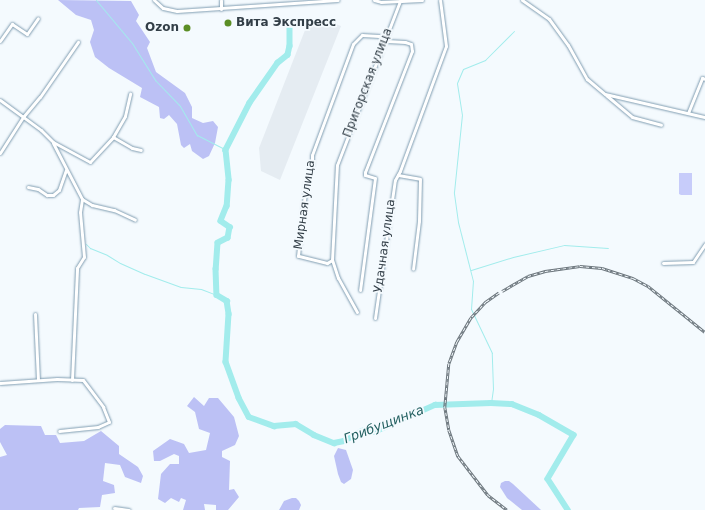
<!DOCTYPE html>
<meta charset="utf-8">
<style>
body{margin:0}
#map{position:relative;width:705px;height:510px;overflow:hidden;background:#f4fafe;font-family:"DejaVu Sans",sans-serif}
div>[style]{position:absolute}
.built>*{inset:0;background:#e5ecf2}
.green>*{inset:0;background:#c7ccfa}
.forest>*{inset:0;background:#bcc1f5}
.stream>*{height:1px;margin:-0.5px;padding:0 0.5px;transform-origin:0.5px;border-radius:0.5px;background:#a2ecec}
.river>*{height:5.5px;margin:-2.75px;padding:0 2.75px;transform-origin:2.75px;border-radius:2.75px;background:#a2ecec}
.roads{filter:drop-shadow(0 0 1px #819eb2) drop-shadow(0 0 1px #819eb2)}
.minor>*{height:3px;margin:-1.5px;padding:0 1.5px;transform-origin:1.5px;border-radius:1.5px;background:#fff}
.rail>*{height:2.5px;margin-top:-1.25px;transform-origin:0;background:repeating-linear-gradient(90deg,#f4fafe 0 3px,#6a747b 0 6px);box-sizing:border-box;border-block:1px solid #6a747b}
.dots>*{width:11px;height:11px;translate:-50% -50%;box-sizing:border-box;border:2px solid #f4fafe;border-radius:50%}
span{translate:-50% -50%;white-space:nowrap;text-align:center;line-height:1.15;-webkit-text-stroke:3.5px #f4fafe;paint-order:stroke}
.poi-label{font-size:12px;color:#323e47;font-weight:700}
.left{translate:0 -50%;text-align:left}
.right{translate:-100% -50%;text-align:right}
.street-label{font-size:12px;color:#323e47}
.water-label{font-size:13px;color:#225f60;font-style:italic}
</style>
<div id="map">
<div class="built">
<div style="clip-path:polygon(322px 19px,341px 26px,280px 180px,261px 171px,259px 148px,307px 25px)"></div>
</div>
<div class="green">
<div style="clip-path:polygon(679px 173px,692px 173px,692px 195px,681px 195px,679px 194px)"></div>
</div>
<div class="forest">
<div style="clip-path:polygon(58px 0,131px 1px,139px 15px,136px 21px,150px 42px,147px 48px,156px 72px,185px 93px,192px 107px,192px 118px,203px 123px,213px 121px,218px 127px,215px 143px,209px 156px,203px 159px,192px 151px,190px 144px,184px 148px,181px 145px,177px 124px,169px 115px,164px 119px,160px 118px,159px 107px,140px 97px,142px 88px,109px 68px,95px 57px,90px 42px,94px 30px,91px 20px,76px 15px)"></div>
<div style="clip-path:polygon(194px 397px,204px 406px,209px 398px,218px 398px,234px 417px,239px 436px,235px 445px,222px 451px,222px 457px,230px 461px,229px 490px,234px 489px,239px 497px,228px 510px,216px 510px,216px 505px,204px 504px,205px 510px,183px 510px,186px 500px,181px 498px,179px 502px,171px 498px,165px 503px,158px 499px,161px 474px,170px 464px,179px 464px,179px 456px,174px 454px,160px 461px,154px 461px,153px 451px,170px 439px,184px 444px,189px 453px,206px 450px,210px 433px,199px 429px,195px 412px,187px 406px)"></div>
<div style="clip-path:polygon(5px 425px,41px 426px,45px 435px,56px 435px,60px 443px,84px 441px,101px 431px,119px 446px,119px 454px,138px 467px,143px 476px,141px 483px,125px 477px,120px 465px,105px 463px,103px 481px,114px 485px,115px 493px,102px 495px,100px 507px,79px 508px,78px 510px,0 510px,0 457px,7px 455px,0 442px,0 429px)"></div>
<div style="clip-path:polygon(338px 448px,346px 450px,353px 470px,351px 479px,344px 484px,341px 482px,338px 474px,334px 456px)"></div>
<div style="clip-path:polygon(505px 481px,509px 481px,513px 484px,541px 510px,522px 510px,507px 498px,500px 487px,501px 483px)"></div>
<div style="clip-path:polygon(292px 498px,296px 498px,299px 501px,301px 505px,299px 510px,279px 510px,284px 501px)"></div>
</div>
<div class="stream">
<div style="left:96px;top:0;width:56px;rotate:50.1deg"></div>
<div style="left:132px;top:43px;width:44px;rotate:58.1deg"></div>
<div style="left:155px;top:80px;width:36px;rotate:46deg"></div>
<div style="left:180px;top:106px;width:34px;rotate:60deg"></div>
<div style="left:197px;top:135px;width:33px;rotate:27deg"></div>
<div style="left:86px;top:244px;width:6px;rotate:45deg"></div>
<div style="left:90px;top:248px;width:18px;rotate:22deg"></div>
<div style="left:107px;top:255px;width:15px;rotate:32deg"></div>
<div style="left:120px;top:263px;width:27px;rotate:24deg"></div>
<div style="left:145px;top:274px;width:38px;rotate:20deg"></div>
<div style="left:181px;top:287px;width:20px;rotate:6deg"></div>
<div style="left:201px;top:289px;width:17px;rotate:21deg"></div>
<div style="left:471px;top:270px;width:44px;rotate:-17.2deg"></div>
<div style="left:513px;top:257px;width:52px;rotate:-13.2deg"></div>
<div style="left:564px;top:245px;width:44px;rotate:3.9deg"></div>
<div style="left:491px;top:403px;width:14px;rotate:-82deg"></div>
<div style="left:493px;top:389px;width:36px;rotate:-92deg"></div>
<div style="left:492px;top:353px;width:49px;rotate:-115.5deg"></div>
<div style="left:471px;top:309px;width:28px;rotate:-86deg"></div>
<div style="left:473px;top:281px;width:61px;rotate:-104.3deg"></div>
<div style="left:458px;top:222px;width:30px;rotate:-98deg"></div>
<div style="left:454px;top:192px;width:77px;rotate:-84.1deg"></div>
<div style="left:462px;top:115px;width:32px;rotate:-99deg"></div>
<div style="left:457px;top:83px;width:15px;rotate:-67deg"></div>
<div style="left:463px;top:69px;width:24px;rotate:-22deg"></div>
<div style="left:485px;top:60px;width:41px;rotate:-45deg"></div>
</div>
<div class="river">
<div style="left:290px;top:26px;width:20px;rotate:90deg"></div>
<div style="left:290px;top:46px;width:9px;rotate:103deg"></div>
<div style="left:288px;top:55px;width:13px;rotate:141deg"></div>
<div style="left:278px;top:63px;width:49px;rotate:125deg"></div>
<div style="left:250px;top:103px;width:53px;rotate:117.1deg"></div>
<div style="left:226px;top:150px;width:30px;rotate:84deg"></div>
<div style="left:229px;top:180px;width:26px;rotate:94deg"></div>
<div style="left:227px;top:206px;width:16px;rotate:112deg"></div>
<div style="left:221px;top:221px;width:11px;rotate:34deg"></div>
<div style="left:230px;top:227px;width:11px;rotate:100deg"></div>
<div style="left:228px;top:238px;width:11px;rotate:153deg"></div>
<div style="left:218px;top:243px;width:26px;rotate:94deg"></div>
<div style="left:216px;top:269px;width:26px;rotate:88deg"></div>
<div style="left:217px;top:295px;width:12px;rotate:31deg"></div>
<div style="left:227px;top:301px;width:13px;rotate:81deg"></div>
<div style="left:229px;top:314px;width:48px;rotate:93.6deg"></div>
<div style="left:226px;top:362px;width:38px;rotate:70deg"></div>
<div style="left:239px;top:398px;width:21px;rotate:62deg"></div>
<div style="left:249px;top:417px;width:27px;rotate:20deg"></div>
<div style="left:274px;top:426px;width:22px;rotate:-5deg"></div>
<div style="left:296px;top:424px;width:21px;rotate:31deg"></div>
<div style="left:314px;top:435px;width:22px;rotate:22deg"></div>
<div style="left:334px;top:443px;width:10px;rotate:-11deg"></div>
<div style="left:344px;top:441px;width:21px;rotate:-29deg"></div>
<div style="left:362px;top:431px;width:12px;rotate:5deg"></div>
<div style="left:374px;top:432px;width:67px;rotate:-23.9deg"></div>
<div style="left:435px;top:405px;width:56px;rotate:-2deg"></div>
<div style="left:491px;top:403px;width:21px;rotate:3deg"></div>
<div style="left:512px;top:404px;width:29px;rotate:22deg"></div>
<div style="left:539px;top:415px;width:40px;rotate:29.7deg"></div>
<div style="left:574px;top:435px;width:51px;rotate:120.6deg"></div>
<div style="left:548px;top:479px;width:37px;rotate:57deg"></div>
</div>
<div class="roads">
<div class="minor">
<div style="left:154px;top:0;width:12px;rotate:42deg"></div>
<div style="left:163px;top:8px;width:14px;rotate:12deg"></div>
<div style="left:177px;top:11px;width:161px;rotate:-3.9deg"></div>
<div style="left:221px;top:0;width:9px;rotate:90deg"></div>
<div style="left:374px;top:0;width:7px;rotate:16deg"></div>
<div style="left:381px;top:2px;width:41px;rotate:-2.8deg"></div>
<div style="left:522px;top:0;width:33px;rotate:35deg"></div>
<div style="left:549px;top:19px;width:32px;rotate:54deg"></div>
<div style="left:568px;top:45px;width:39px;rotate:61deg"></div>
<div style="left:587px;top:79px;width:23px;rotate:40deg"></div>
<div style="left:605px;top:94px;width:103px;rotate:13deg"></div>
<div style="left:0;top:41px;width:21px;rotate:-55deg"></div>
<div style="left:12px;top:24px;width:18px;rotate:34deg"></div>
<div style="left:27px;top:34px;width:19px;rotate:-55deg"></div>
<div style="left:606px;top:95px;width:34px;rotate:40deg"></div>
<div style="left:632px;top:117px;width:30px;rotate:15deg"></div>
<div style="left:0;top:100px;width:51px;rotate:36.2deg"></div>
<div style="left:41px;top:130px;width:17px;rotate:45deg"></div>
<div style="left:53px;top:142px;width:42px;rotate:28.4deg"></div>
<div style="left:90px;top:162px;width:34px;rotate:-47deg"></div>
<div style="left:113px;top:137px;width:24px;rotate:-60deg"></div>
<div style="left:125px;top:116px;width:23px;rotate:-77deg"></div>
<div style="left:688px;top:113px;width:38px;rotate:-68deg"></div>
<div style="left:702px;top:78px;width:3px;rotate:18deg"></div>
<div style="left:113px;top:137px;width:22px;rotate:30deg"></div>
<div style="left:132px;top:148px;width:9px;rotate:13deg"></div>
<div style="left:53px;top:143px;width:63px;rotate:62.6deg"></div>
<div style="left:82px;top:199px;width:12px;rotate:31deg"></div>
<div style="left:92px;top:205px;width:23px;rotate:13deg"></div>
<div style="left:114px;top:210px;width:23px;rotate:25deg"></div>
<div style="left:0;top:153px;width:43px;rotate:-57.4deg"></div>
<div style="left:23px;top:117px;width:26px;rotate:-50deg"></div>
<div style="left:40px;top:97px;width:67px;rotate:-55.4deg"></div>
<div style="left:398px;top:175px;width:22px;rotate:10deg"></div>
<div style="left:420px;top:179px;width:42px;rotate:91.4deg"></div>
<div style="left:419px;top:221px;width:48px;rotate:97.1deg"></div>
<div style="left:28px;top:187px;width:10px;rotate:11deg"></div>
<div style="left:38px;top:189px;width:11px;rotate:34deg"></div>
<div style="left:47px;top:195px;width:6px"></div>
<div style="left:53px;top:195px;width:8px;rotate:-40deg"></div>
<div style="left:59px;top:190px;width:21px;rotate:-71deg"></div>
<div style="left:332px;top:260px;width:6px;rotate:149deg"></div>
<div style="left:327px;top:263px;width:30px;rotate:-166deg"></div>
<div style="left:298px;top:256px;width:72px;rotate:-83.7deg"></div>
<div style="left:306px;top:184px;width:22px;rotate:-74deg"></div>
<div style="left:312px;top:163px;width:8px;rotate:-90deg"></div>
<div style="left:312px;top:155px;width:118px;rotate:-69.7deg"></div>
<div style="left:353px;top:44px;width:13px;rotate:-45deg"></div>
<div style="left:362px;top:35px;width:17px;rotate:3deg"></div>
<div style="left:379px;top:36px;width:9px;rotate:32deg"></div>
<div style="left:387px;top:41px;width:18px;rotate:3deg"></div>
<div style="left:405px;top:42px;width:6px;rotate:18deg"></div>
<div style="left:411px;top:44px;width:7px;rotate:82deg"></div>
<div style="left:412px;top:51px;width:130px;rotate:111.2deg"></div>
<div style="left:365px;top:172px;width:3px;rotate:90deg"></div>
<div style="left:365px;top:175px;width:10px;rotate:17deg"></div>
<div style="left:375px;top:178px;width:113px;rotate:97.6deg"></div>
<div style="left:663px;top:263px;width:30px;rotate:-2deg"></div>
<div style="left:693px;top:262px;width:22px;rotate:-56deg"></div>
<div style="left:357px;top:312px;width:39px;rotate:-119deg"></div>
<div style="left:338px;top:278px;width:19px;rotate:-108deg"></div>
<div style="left:332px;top:260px;width:95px;rotate:-87deg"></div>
<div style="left:337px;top:165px;width:176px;rotate:-69deg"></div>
<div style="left:35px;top:314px;width:66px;rotate:87.4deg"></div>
<div style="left:375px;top:318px;width:139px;rotate:-81.8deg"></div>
<div style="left:395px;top:180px;width:10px;rotate:-61deg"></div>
<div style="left:400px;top:171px;width:133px;rotate:-69.8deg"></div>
<div style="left:446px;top:46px;width:46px;rotate:-97.4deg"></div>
<div style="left:72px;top:380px;width:112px;rotate:-87.4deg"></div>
<div style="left:77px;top:268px;width:13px;rotate:-58deg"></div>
<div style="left:84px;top:257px;width:45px;rotate:-95.1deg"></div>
<div style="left:80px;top:212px;width:13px;rotate:-81deg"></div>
<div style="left:0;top:383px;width:57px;rotate:-4deg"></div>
<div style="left:57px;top:379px;width:26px;rotate:2deg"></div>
<div style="left:83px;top:380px;width:34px;rotate:53deg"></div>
<div style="left:103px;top:407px;width:16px;rotate:68deg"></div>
<div style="left:109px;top:422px;width:12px;rotate:156deg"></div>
<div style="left:98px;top:427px;width:39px;rotate:174deg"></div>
<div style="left:114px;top:508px;width:15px;rotate:8deg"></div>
</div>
</div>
<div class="rail">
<div style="left:502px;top:291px;width:30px;rotate:-30deg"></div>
<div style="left:528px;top:276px;width:18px;rotate:-16deg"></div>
<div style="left:545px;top:271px;width:35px;rotate:-8deg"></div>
<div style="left:580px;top:266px;width:22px;rotate:5deg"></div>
<div style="left:602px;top:268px;width:33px;rotate:18deg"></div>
<div style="left:633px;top:278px;width:17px;rotate:28deg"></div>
<div style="left:648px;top:286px;width:73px;rotate:38.9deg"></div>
<div style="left:499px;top:293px;width:16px;rotate:145deg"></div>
<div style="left:486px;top:302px;width:22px;rotate:133deg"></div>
<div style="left:471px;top:318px;width:28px;rotate:120deg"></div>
<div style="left:457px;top:342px;width:23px;rotate:110deg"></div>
<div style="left:449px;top:364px;width:43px;rotate:95.3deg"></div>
<div style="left:445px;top:407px;width:23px;rotate:80deg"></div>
<div style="left:449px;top:430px;width:28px;rotate:71deg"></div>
<div style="left:458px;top:456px;width:49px;rotate:52.4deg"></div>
<div style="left:488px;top:495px;width:24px;rotate:38deg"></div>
</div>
<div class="dots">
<div style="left:228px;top:23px;background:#5b8e25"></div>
<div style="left:187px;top:28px;background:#5b8e25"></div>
</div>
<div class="poi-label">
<span class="left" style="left:236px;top:23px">Вита Экспресс</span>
<span class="right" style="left:179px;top:28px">Ozon</span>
</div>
<div class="street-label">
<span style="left:368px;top:83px;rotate:-69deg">Пригорская улица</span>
<span style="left:305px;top:205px;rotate:-82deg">Мирная улица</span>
<span style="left:385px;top:246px;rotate:-82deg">Удачная улица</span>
</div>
<div class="water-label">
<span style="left:384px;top:425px;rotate:-21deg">Грибущинка</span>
</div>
</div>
